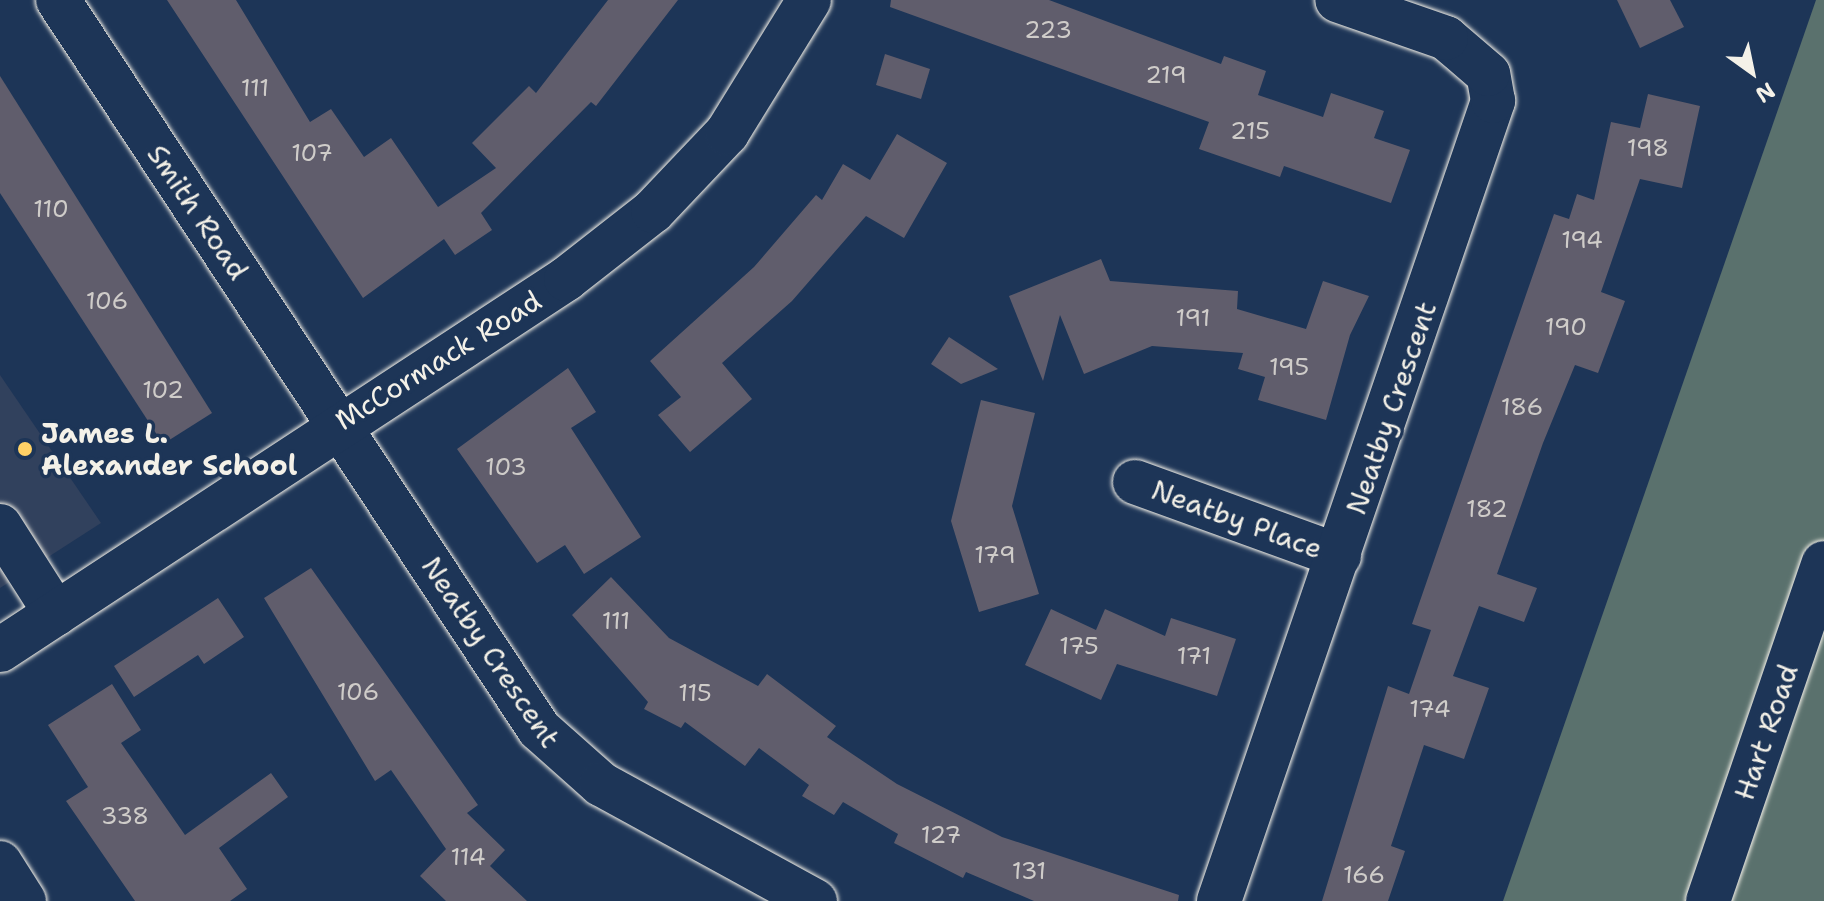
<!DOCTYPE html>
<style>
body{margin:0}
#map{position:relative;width:1824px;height:901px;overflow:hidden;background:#1d3557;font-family:"Shantell Sans",sans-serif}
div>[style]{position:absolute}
.built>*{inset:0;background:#31415d}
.green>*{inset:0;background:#5a716d}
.building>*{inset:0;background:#605d6c}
.roads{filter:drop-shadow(0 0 2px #f4f1e8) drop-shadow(0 0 2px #f4f1e8)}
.minor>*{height:44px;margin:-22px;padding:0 22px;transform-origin:22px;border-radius:22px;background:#1d3557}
.dots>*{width:22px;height:22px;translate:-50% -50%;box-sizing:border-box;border:4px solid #1d3557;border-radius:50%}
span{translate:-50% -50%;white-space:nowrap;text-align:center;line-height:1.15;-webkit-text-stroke:7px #1d3557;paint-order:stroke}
.number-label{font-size:24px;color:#cfccc9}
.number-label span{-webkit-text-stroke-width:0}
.street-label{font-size:28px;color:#f4f1e8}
.poi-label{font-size:28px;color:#f4f1e8;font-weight:700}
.left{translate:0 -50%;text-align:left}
.north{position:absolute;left:1712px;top:32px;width:80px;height:80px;-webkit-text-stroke:6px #1d3557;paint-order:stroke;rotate:147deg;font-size:22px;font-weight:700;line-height:32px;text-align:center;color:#f4f1e8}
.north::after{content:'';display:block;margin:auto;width:28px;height:36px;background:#f4f1e8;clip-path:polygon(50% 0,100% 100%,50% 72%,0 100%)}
</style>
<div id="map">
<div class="built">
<div style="clip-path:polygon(0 375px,101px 523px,0 588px)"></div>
</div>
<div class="green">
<div style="clip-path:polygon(1816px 0,1824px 0,1824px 901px,1503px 901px)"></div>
</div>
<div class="building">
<div style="clip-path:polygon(167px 0,236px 0,310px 122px,331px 109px,364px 157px,391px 138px,438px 207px,496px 168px,472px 143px,529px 86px,536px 93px,608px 0,678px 0,596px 106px,591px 102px,481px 213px,492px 230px,455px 255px,444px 239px,363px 298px)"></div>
<div style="clip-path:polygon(891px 0,1049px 0,1221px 64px,1224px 56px,1266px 71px,1258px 95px,1323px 117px,1331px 93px,1384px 111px,1374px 138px,1410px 150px,1391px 203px,1284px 166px,1280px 177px,1199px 149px,1209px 122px,890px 7px)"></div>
<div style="clip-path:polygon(1617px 0,1670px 0,1684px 27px,1640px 48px)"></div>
<div style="clip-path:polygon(885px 54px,930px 69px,921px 99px,876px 85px)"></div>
<div style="clip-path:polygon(0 76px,212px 413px,163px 444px,0 193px)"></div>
<div style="clip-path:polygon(1648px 94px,1700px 106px,1682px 188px,1640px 179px,1601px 292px,1625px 301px,1598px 373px,1575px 365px,1543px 443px,1497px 574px,1537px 588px,1524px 622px,1479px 606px,1453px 676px,1489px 688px,1464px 759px,1424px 745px,1391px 846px,1405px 851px,1388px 901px,1322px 901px,1388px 686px,1409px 694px,1431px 630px,1412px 624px,1554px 214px,1569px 219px,1577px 194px,1594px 200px,1611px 122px,1640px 128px)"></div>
<div style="clip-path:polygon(897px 134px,947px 163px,904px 238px,866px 216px,792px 301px,722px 363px,752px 399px,690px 452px,658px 415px,681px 397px,650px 361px,754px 267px,816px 195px,822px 200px,843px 164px,870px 180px)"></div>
<div style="clip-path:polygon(1101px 259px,1110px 281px,1238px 291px,1237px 309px,1306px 329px,1323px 281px,1369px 296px,1350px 335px,1326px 420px,1258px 400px,1265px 377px,1238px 369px,1243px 353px,1152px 346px,1084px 374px,1060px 315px,1043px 381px,1009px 296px)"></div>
<div style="clip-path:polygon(949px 337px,998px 369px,961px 384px,931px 364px)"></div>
<div style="clip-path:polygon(568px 368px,596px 412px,571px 428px,641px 537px,584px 574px,565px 545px,537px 563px,457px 449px)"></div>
<div style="clip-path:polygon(981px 400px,1035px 413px,1012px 506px,1039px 594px,979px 612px,951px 521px)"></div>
<div style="clip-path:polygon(311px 568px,478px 805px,467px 813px,505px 850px,490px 866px,527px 901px,446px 901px,420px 876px,446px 849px,391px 770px,375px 781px,264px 598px)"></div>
<div style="clip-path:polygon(611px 577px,669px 638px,758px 686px,767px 674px,836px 726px,827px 737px,897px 784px,1002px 837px,1179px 895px,1178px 901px,1034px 901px,966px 872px,963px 878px,894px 843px,898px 834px,843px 802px,834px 815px,802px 796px,809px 785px,759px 748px,745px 766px,685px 722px,681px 728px,644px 709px,648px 702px,572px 615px)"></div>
<div style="clip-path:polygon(218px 598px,244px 637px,204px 664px,198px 655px,134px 697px,114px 666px)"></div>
<div style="clip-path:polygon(1051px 609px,1096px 630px,1105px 609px,1165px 636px,1171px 618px,1236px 639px,1217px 696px,1117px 664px,1101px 700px,1025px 665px)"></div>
<div style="clip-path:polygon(112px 684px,141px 730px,121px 743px,185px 835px,271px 773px,288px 797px,219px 848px,247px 889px,230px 901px,135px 901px,66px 801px,88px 787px,48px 725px)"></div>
</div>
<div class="roads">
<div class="minor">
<div style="left:58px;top:0;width:873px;rotate:56.58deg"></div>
<div style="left:539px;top:729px;width:83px;rotate:41.6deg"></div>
<div style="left:601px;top:784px;width:244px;rotate:28.7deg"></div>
<div style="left:1135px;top:482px;width:217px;rotate:19.9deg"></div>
<div style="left:0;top:526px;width:104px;rotate:57.5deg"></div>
<div style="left:0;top:650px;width:677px;rotate:-33.24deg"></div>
<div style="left:566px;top:279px;width:110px;rotate:-38deg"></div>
<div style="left:653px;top:211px;width:108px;rotate:-46.5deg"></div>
<div style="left:727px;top:133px;width:156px;rotate:-58.3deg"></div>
<div style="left:0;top:863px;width:45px;rotate:57.7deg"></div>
<div style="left:1219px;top:901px;width:846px;rotate:-71.09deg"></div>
<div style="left:1493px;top:101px;width:27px;rotate:-100deg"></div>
<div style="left:1488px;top:74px;width:55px;rotate:-139.4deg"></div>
<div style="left:1446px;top:38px;width:115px;rotate:-160.8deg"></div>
<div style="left:1708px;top:901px;width:357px;rotate:-71.1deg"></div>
</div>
</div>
<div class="dots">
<div style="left:25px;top:449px;background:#ffd166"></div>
</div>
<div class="number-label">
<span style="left:1048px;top:31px">223</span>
<span style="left:1166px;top:76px">219</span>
<span style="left:255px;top:89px">111</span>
<span style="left:1250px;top:132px">215</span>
<span style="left:1648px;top:149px">198</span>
<span style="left:312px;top:154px">107</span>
<span style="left:51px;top:210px">110</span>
<span style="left:1582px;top:241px">194</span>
<span style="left:107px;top:302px">106</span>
<span style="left:1193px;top:319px">191</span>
<span style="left:1566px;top:328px">190</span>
<span style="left:1289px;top:368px">195</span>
<span style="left:163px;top:391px">102</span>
<span style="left:1522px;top:408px">186</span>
<span style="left:506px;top:468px">103</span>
<span style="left:1487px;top:510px">182</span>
<span style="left:995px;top:556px">179</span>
<span style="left:616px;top:622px">111</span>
<span style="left:1079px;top:647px">175</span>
<span style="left:1194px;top:657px">171</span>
<span style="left:358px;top:693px">106</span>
<span style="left:695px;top:694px">115</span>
<span style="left:1430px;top:710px">174</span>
<span style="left:125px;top:817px">338</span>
<span style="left:941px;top:836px">127</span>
<span style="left:468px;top:858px">114</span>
<span style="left:1029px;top:872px">131</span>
<span style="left:1364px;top:876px">166</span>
</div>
<div class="street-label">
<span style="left:198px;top:212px;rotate:56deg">Smith Road</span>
<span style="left:438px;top:360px;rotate:-32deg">McCormack Road</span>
<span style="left:1391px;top:408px;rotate:-71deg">Neatby Crescent</span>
<span style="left:1237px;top:519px;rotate:20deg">Neatby Place</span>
<span style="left:491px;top:652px;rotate:56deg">Neatby Crescent</span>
<span style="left:1766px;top:732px;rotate:-71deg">Hart Road</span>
</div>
<div class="poi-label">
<span class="left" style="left:41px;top:449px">James L.<br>Alexander School</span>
</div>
<div class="north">N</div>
</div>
